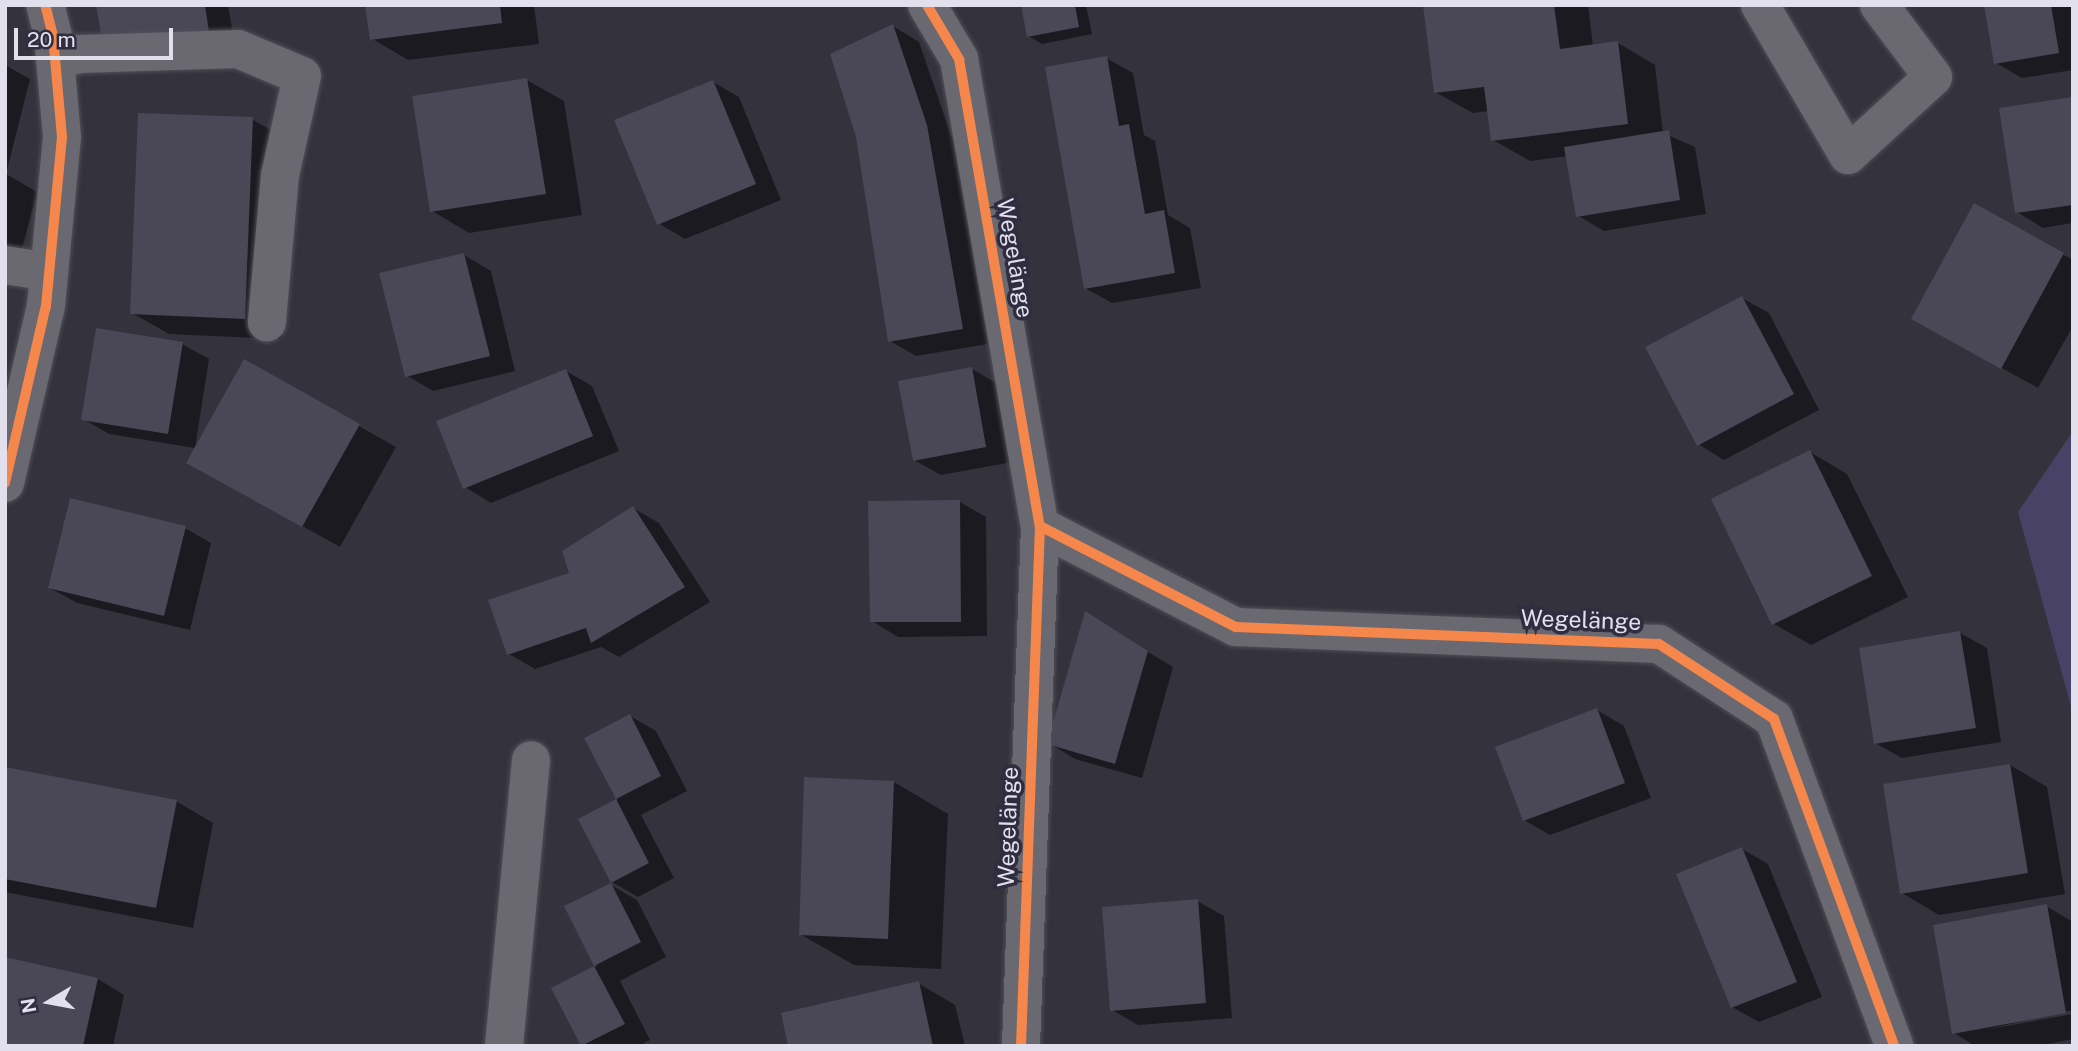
<!DOCTYPE html>
<meta charset="utf-8">
<style>
body{margin:0}
#map{position:relative;width:2078px;height:1051px;overflow:hidden;background:#34323c;font-family:"Public Sans",sans-serif}
div>[style]{position:absolute}
.green>*{inset:0;background:#474266}
.shadow>*{inset:0;background:#0007}
.building>*{inset:0;background:#4a4757}
.roads{filter:drop-shadow(0 0 2px #504e57) drop-shadow(0 0 2px #504e57)}
.minor>*{height:38px;margin:-19px;padding:0 19px;transform-origin:19px;border-radius:19px;background:#6a6871}
.cycleway>*{height:10px;margin:-5px;padding:0 5px;transform-origin:5px;border-radius:5px;background:#f5874c}
span{translate:-50% -50%;white-space:nowrap;text-align:center;line-height:1.15;-webkit-text-stroke:7px #302d41;paint-order:stroke}
.street-label{font-size:23px;color:#e1e0ec}
.frame{position:absolute;inset:0;border:7px solid #e1e0ec;pointer-events:none}
.north{position:absolute;left:14px;top:967px;width:70px;height:70px;-webkit-text-stroke:5px #302d41;paint-order:stroke;rotate:260deg;font-size:19px;font-weight:700;line-height:28px;text-align:center;color:#e1e0ec}
.north::after{content:'';display:block;margin:auto;width:24px;height:32px;background:#e1e0ec;clip-path:polygon(50% 0,100% 100%,50% 72%,0 100%)}
.scale{position:absolute;left:14px;top:28px;width:159px;height:32px;box-sizing:border-box;border:4px solid #e1e0ec;border-top:0;padding-left:9px;font-size:21px;line-height:24px;white-space:nowrap;color:#e1e0ec;-webkit-text-stroke:5px #302d41;paint-order:stroke}
</style>
<div id="map">
<div class="green">
<div style="clip-path:polygon(2073px 431px,2073px 714px,2018px 512px)"></div>
</div>
<div class="shadow">
<div style="clip-path:polygon(98px 5px,228px 5px,235px 46px)"></div>
<div style="clip-path:polygon(367px 5px,534px 5px,539px 44px,408px 60px,371px 38px)"></div>
<div style="clip-path:polygon(1022px 5px,1086px 5px,1092px 34px,1042px 44px,1028px 36px)"></div>
<div style="clip-path:polygon(1424px 5px,1588px 5px,1593px 46px,1618px 43px,1655px 65px,1663px 133px,1695px 147px,1706px 214px,1604px 231px,1577px 215px,1568px 156px,1530px 161px,1493px 140px,1489px 111px,1473px 113px,1435px 92px)"></div>
<div style="clip-path:polygon(1985px 5px,2073px 5px,2073px 70px,2022px 78px,1996px 63px)"></div>
<div style="clip-path:polygon(893px 26px,919px 42px,953px 141px,988px 344px,916px 356px,890px 341px)"></div>
<div style="clip-path:polygon(1106px 58px,1133px 73px,1144px 135px,1155px 141px,1168px 215px,1190px 228px,1201px 288px,1112px 303px,1085px 288px)"></div>
<div style="clip-path:polygon(5px 65px,30px 79px,6px 174px,37px 192px,13px 283px,5px 281px)"></div>
<div style="clip-path:polygon(527px 80px,564px 101px,582px 215px,469px 233px,432px 211px)"></div>
<div style="clip-path:polygon(713px 82px,739px 97px,781px 200px,685px 239px,658px 223px)"></div>
<div style="clip-path:polygon(2073px 99px,2073px 223px,2043px 228px,2017px 212px)"></div>
<div style="clip-path:polygon(252px 119px,289px 141px,281px 339px,169px 334px,132px 313px)"></div>
<div style="clip-path:polygon(1975px 206px,2073px 260px,2073px 326px,2038px 388px,1950px 340px)"></div>
<div style="clip-path:polygon(464px 255px,491px 271px,515px 371px,433px 391px,406px 375px)"></div>
<div style="clip-path:polygon(1742px 298px,1769px 313px,1819px 410px,1724px 460px,1698px 444px)"></div>
<div style="clip-path:polygon(182px 344px,209px 359px,195px 448px,109px 434px,83px 419px)"></div>
<div style="clip-path:polygon(244px 361px,396px 447px,340px 547px,225px 483px)"></div>
<div style="clip-path:polygon(972px 369px,998px 384px,1012px 462px,941px 475px,914px 460px)"></div>
<div style="clip-path:polygon(566px 371px,592px 386px,619px 451px,491px 503px,465px 487px)"></div>
<div style="clip-path:polygon(1810px 452px,1847px 474px,1908px 597px,1811px 645px,1774px 624px)"></div>
<div style="clip-path:polygon(960px 502px,986px 517px,987px 636px,898px 637px,872px 621px)"></div>
<div style="clip-path:polygon(633px 508px,659px 523px,710px 602px,619px 657px,601px 647px,535px 669px,509px 654px,571px 574px)"></div>
<div style="clip-path:polygon(185px 528px,211px 543px,190px 630px,77px 603px,50px 588px)"></div>
<div style="clip-path:polygon(1110px 629px,1173px 667px,1142px 778px,1075px 759px,1049px 743px)"></div>
<div style="clip-path:polygon(1960px 633px,1987px 648px,2001px 742px,1902px 758px,1875px 743px)"></div>
<div style="clip-path:polygon(1597px 710px,1624px 726px,1651px 798px,1550px 835px,1524px 820px)"></div>
<div style="clip-path:polygon(630px 716px,656px 731px,687px 791px,641px 815px,674px 878px,638px 897px,612px 882px,580px 820px,618px 800px,586px 739px)"></div>
<div style="clip-path:polygon(2010px 765px,2047px 787px,2065px 894px,1939px 915px,1902px 893px)"></div>
<div style="clip-path:polygon(5px 769px,176px 801px,213px 823px,193px 928px,5px 892px)"></div>
<div style="clip-path:polygon(894px 782px,948px 814px,941px 969px,854px 965px,800px 934px)"></div>
<div style="clip-path:polygon(1742px 849px,1768px 864px,1822px 997px,1759px 1022px,1732px 1007px)"></div>
<div style="clip-path:polygon(611px 885px,637px 900px,666px 957px,620px 981px,650px 1040px,638px 1046px,583px 1045px,554px 989px,597px 966px,567px 907px)"></div>
<div style="clip-path:polygon(1197px 901px,1224px 916px,1232px 1018px,1138px 1025px,1112px 1010px)"></div>
<div style="clip-path:polygon(2046px 906px,2073px 922px,2073px 1010px,1984px 1030px,2073px 1014px,2073px 1039px,2038px 1046px,1975px 1046px,1954px 1033px)"></div>
<div style="clip-path:polygon(98px 979px,124px 995px,113px 1046px,5px 1046px)"></div>
<div style="clip-path:polygon(918px 983px,955px 1005px,965px 1046px,790px 1046px)"></div>
</div>
<div class="building">
<div style="clip-path:polygon(96px 5px,205px 5px,209px 32px,104px 51px)"></div>
<div style="clip-path:polygon(365px 5px,500px 5px,502px 23px,370px 40px)"></div>
<div style="clip-path:polygon(1021px 5px,1075px 5px,1079px 27px,1027px 37px)"></div>
<div style="clip-path:polygon(1423px 5px,1554px 5px,1560px 49px,1618px 41px,1628px 124px,1491px 141px,1484px 87px,1434px 93px)"></div>
<div style="clip-path:polygon(1984px 5px,2051px 5px,2059px 53px,1994px 64px)"></div>
<div style="clip-path:polygon(893px 24px,927px 125px,963px 329px,888px 342px,856px 137px,830px 54px)"></div>
<div style="clip-path:polygon(1107px 56px,1119px 126px,1129px 124px,1145px 214px,1164px 210px,1175px 273px,1084px 289px,1045px 67px)"></div>
<div style="clip-path:polygon(527px 78px,546px 194px,430px 212px,412px 96px)"></div>
<div style="clip-path:polygon(713px 80px,756px 184px,657px 225px,614px 120px)"></div>
<div style="clip-path:polygon(2073px 97px,2073px 205px,2015px 213px,1999px 108px)"></div>
<div style="clip-path:polygon(138px 113px,253px 117px,245px 319px,130px 314px)"></div>
<div style="clip-path:polygon(1669px 130px,1680px 200px,1576px 217px,1564px 147px)"></div>
<div style="clip-path:polygon(1974px 203px,2064px 253px,2001px 369px,1911px 319px)"></div>
<div style="clip-path:polygon(464px 253px,490px 356px,405px 377px,379px 273px)"></div>
<div style="clip-path:polygon(1742px 296px,1794px 394px,1697px 446px,1645px 347px)"></div>
<div style="clip-path:polygon(96px 328px,183px 342px,168px 434px,81px 420px)"></div>
<div style="clip-path:polygon(244px 359px,360px 424px,302px 527px,186px 463px)"></div>
<div style="clip-path:polygon(972px 367px,986px 447px,913px 461px,898px 381px)"></div>
<div style="clip-path:polygon(566px 369px,593px 436px,463px 489px,436px 421px)"></div>
<div style="clip-path:polygon(1810px 450px,1872px 576px,1772px 625px,1711px 499px)"></div>
<div style="clip-path:polygon(70px 498px,186px 526px,164px 616px,48px 588px)"></div>
<div style="clip-path:polygon(960px 500px,961px 622px,870px 622px,868px 501px)"></div>
<div style="clip-path:polygon(633px 506px,685px 587px,591px 643px,586px 628px,507px 655px,488px 600px,569px 573px,562px 551px)"></div>
<div style="clip-path:polygon(1085px 611px,1148px 651px,1115px 764px,1047px 744px)"></div>
<div style="clip-path:polygon(1960px 631px,1976px 728px,1874px 744px,1859px 648px)"></div>
<div style="clip-path:polygon(1597px 708px,1625px 783px,1523px 821px,1495px 747px)"></div>
<div style="clip-path:polygon(630px 714px,661px 776px,616px 799px,584px 738px)"></div>
<div style="clip-path:polygon(2010px 764px,2028px 873px,1900px 894px,1883px 784px)"></div>
<div style="clip-path:polygon(5px 767px,177px 800px,156px 908px,5px 879px)"></div>
<div style="clip-path:polygon(804px 777px,894px 781px,888px 939px,799px 935px)"></div>
<div style="clip-path:polygon(616px 799px,649px 863px,611px 883px,641px 942px,594px 966px,564px 906px,611px 883px,578px 819px)"></div>
<div style="clip-path:polygon(1742px 847px,1797px 982px,1731px 1008px,1676px 874px)"></div>
<div style="clip-path:polygon(1198px 899px,1206px 1003px,1110px 1011px,1102px 907px)"></div>
<div style="clip-path:polygon(2047px 904px,2066px 1013px,1952px 1034px,1933px 925px)"></div>
<div style="clip-path:polygon(5px 957px,98px 978px,83px 1046px,5px 1046px)"></div>
<div style="clip-path:polygon(594px 966px,625px 1024px,581px 1046px,551px 988px)"></div>
<div style="clip-path:polygon(919px 981px,933px 1046px,788px 1046px,781px 1013px)"></div>
</div>
<div class="roads">
<div class="minor">
<div style="left:927px;top:5px;width:63px;rotate:59.3deg"></div>
<div style="left:959px;top:59px;width:474px;rotate:80.2deg"></div>
<div style="left:1040px;top:526px;width:220px;rotate:27.3deg"></div>
<div style="left:1236px;top:627px;width:423px;rotate:2.3deg"></div>
<div style="left:1659px;top:644px;width:137px;rotate:33.1deg"></div>
<div style="left:1774px;top:719px;width:348px;rotate:69.8deg"></div>
<div style="left:1760px;top:5px;width:174px;rotate:59.6deg"></div>
<div style="left:1848px;top:155px;width:115px;rotate:-42.5deg"></div>
<div style="left:1933px;top:77px;width:90px;rotate:-126.9deg"></div>
<div style="left:55px;top:59px;width:25px;rotate:-11deg"></div>
<div style="left:80px;top:54px;width:158px;rotate:-1.8deg"></div>
<div style="left:238px;top:49px;width:69px;rotate:22.9deg"></div>
<div style="left:302px;top:76px;width:101px;rotate:102.5deg"></div>
<div style="left:280px;top:175px;width:148px;rotate:95.1deg"></div>
<div style="left:5px;top:265px;width:45px;rotate:9deg"></div>
<div style="left:5px;top:483px;width:182px;rotate:-77deg"></div>
<div style="left:46px;top:306px;width:170px;rotate:-84.6deg"></div>
<div style="left:62px;top:137px;width:101px;rotate:-95.1deg"></div>
<div style="left:53px;top:36px;width:32px;rotate:-104deg"></div>
<div style="left:504px;top:1046px;width:287px;rotate:-84.6deg"></div>
<div style="left:1021px;top:1046px;width:520px;rotate:-87.91deg"></div>
</div>
</div>
<div class="cycleway">
<div style="left:927px;top:5px;width:63px;rotate:59.3deg"></div>
<div style="left:959px;top:59px;width:474px;rotate:80.2deg"></div>
<div style="left:1040px;top:526px;width:220px;rotate:27.3deg"></div>
<div style="left:1236px;top:627px;width:423px;rotate:2.3deg"></div>
<div style="left:1659px;top:644px;width:137px;rotate:33.1deg"></div>
<div style="left:1774px;top:719px;width:348px;rotate:69.8deg"></div>
<div style="left:5px;top:483px;width:182px;rotate:-77deg"></div>
<div style="left:46px;top:306px;width:170px;rotate:-84.6deg"></div>
<div style="left:62px;top:137px;width:101px;rotate:-95.1deg"></div>
<div style="left:53px;top:36px;width:32px;rotate:-104deg"></div>
<div style="left:1021px;top:1046px;width:520px;rotate:-87.91deg"></div>
</div>
<div class="street-label">
<span style="left:1015px;top:258px;rotate:80deg">Wegelänge</span>
<span style="left:1581px;top:620px;rotate:2deg">Wegelänge</span>
<span style="left:1008px;top:827px;rotate:-88deg">Wegelänge</span>
</div>
<div class="frame"></div>
<div class="north">N</div>
<div class="scale">20 m</div>
</div>
